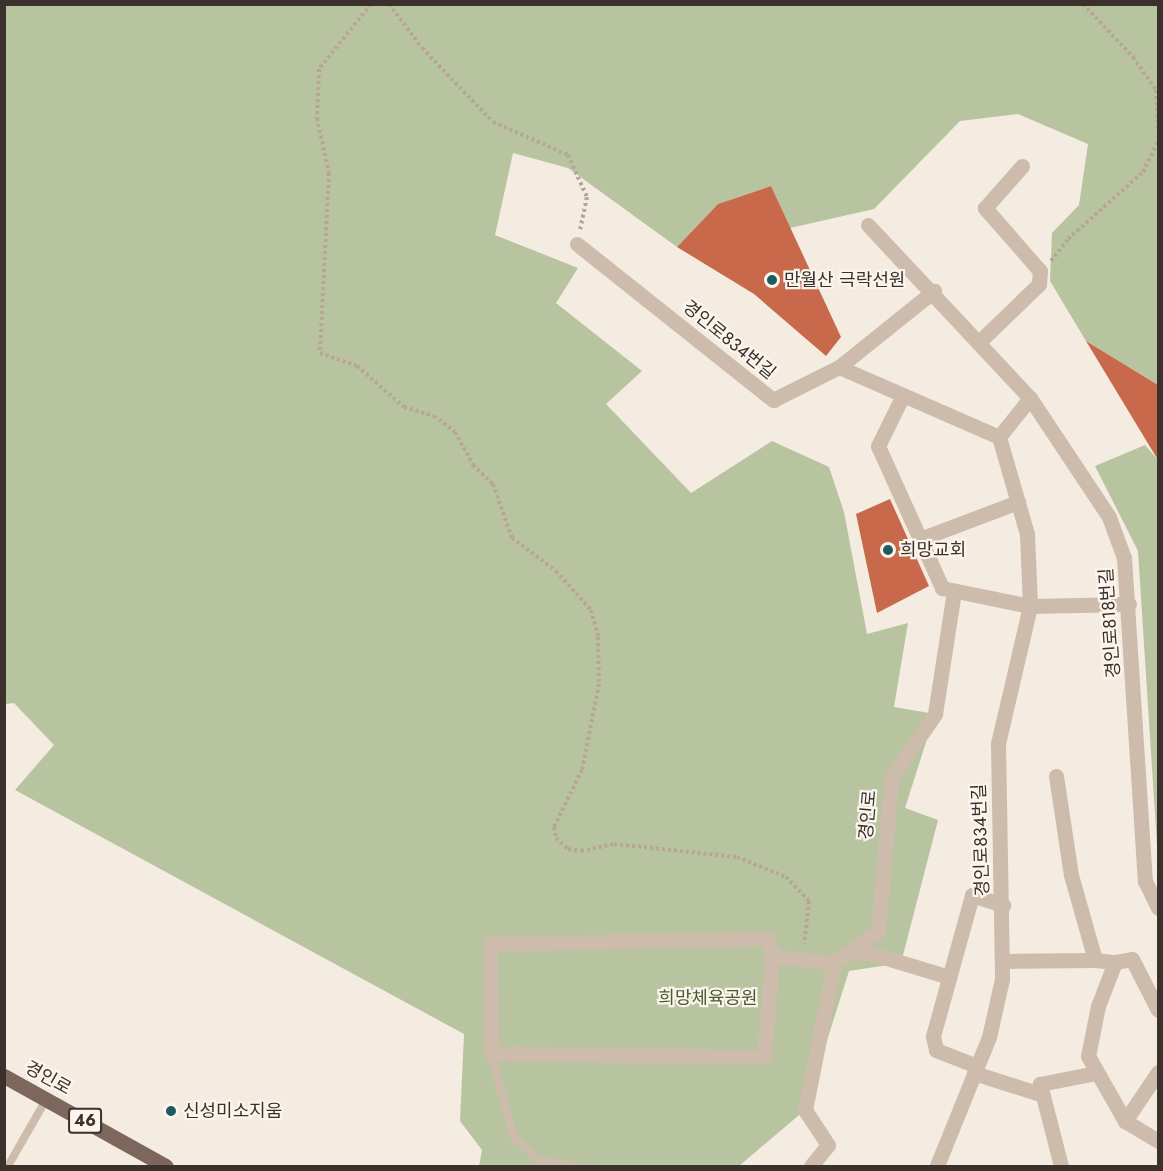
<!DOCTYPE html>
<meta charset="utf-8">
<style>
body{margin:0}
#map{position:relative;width:1163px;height:1171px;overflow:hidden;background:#f4ebe1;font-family:Jost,"Noto Sans KR",sans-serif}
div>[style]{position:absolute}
.green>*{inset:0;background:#b8c4a0}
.building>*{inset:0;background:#c8694b}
.path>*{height:4px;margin-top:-2px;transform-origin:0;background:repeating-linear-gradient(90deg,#b9a596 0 3px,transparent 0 6px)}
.lane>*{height:8px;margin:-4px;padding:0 4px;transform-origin:4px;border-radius:4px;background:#cdbbac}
.street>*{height:15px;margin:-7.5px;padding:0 7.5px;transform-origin:7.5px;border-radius:7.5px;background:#cdbbac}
.primary>*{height:15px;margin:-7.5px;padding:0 7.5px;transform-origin:7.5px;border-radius:7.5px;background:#7d675c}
.dots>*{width:16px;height:16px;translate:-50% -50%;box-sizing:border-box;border:3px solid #fbf5ee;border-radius:50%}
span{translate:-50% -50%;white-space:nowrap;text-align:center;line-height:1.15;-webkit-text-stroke:4.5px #fbf5ee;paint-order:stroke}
.shield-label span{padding:2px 4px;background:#fbf5ee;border:2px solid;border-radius:4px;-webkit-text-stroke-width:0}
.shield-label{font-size:16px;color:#3b302b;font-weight:700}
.poi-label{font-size:18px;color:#3b302b}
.left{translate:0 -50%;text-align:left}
.street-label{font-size:18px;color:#3b302b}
.park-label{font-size:18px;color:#4a5a2e}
.frame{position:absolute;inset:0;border:6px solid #3b302b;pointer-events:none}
</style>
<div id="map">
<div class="green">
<div style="clip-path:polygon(4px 5px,1158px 5px,1158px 385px,1086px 341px,1050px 281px,1052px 233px,1079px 205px,1088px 144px,1018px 114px,960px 121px,874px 209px,790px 228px,771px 186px,718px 204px,677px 247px,568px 168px,513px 153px,495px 235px,578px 268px,556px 303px,642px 371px,606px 404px,691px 493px,772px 441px,829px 467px,844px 512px,867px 634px,908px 623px,894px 707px,935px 714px,905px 808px,938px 820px,901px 963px,849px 971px,805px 1110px,739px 1166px,479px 1166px,482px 1150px,460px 1121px,464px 1034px,15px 790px,54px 745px,14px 703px,5px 704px)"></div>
<div style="clip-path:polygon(1145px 445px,1158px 460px,1158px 861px,1138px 551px,1095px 466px)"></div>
</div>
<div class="building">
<div style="clip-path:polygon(771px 186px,841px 337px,826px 356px,754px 294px,677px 247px,718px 204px)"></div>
<div style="clip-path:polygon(1086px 341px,1158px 385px,1158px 460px)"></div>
<div style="clip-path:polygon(890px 499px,929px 586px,877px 613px,856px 514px)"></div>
</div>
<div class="path">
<div style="left:371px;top:4px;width:83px;rotate:128.7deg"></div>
<div style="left:319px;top:69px;width:49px;rotate:92.3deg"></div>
<div style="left:317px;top:118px;width:56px;rotate:77.7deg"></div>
<div style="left:329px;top:173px;width:180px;rotate:92.9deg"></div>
<div style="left:320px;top:353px;width:39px;rotate:19deg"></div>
<div style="left:357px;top:366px;width:62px;rotate:41.1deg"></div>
<div style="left:404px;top:407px;width:31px;rotate:17deg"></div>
<div style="left:434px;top:416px;width:26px;rotate:37deg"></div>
<div style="left:455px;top:432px;width:38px;rotate:61deg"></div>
<div style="left:473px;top:465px;width:28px;rotate:44deg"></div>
<div style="left:493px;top:484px;width:57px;rotate:70.6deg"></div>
<div style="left:512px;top:538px;width:55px;rotate:36.9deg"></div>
<div style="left:556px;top:571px;width:52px;rotate:48.1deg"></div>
<div style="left:591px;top:610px;width:28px;rotate:75deg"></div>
<div style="left:598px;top:637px;width:47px;rotate:88.8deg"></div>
<div style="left:599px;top:684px;width:88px;rotate:101.2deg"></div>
<div style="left:582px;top:770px;width:64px;rotate:116.2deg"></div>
<div style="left:554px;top:827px;width:11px;rotate:80deg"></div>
<div style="left:556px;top:838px;width:16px;rotate:43deg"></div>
<div style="left:568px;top:849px;width:13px;rotate:9deg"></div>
<div style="left:581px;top:851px;width:34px;rotate:-12deg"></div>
<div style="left:614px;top:844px;width:124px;rotate:6deg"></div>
<div style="left:737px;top:857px;width:53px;rotate:22.2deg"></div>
<div style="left:786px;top:877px;width:33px;rotate:46deg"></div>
<div style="left:809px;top:901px;width:43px;rotate:96.6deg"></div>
<div style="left:389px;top:4px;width:55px;rotate:53.1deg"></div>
<div style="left:422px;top:48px;width:103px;rotate:46.2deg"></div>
<div style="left:493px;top:122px;width:82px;rotate:23.7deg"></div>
<div style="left:568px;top:155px;width:46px;rotate:65.7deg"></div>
<div style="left:587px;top:197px;width:33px;rotate:102deg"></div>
<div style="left:1083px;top:4px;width:73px;rotate:46.7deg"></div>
<div style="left:1133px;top:57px;width:40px;rotate:55.1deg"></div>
<div style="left:1156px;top:90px;width:41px;rotate:87.2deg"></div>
<div style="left:1051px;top:261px;width:28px;rotate:-52deg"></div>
<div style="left:1068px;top:239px;width:101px;rotate:-41.8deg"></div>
<div style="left:1143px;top:172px;width:34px;rotate:-64deg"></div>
</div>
<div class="lane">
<div style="left:491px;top:1053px;width:86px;rotate:75.2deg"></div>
<div style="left:513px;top:1136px;width:35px;rotate:43deg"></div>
<div style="left:539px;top:1160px;width:39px;rotate:9deg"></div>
<div style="left:8px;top:1166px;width:76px;rotate:-60.1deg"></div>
</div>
<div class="street">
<div style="left:868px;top:225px;width:237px;rotate:46.9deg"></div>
<div style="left:1030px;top:398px;width:143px;rotate:56.4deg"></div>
<div style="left:1109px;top:517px;width:44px;rotate:69.9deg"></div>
<div style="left:1124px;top:558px;width:324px;rotate:86.3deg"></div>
<div style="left:1145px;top:881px;width:30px;rotate:64deg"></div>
<div style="left:577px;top:244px;width:251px;rotate:38.5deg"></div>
<div style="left:773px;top:400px;width:74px;rotate:-26.6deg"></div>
<div style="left:839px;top:367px;width:175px;rotate:23.6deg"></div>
<div style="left:999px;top:437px;width:101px;rotate:73.9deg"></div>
<div style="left:1027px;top:534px;width:72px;rotate:87.6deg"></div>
<div style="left:1030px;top:606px;width:142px;rotate:103.1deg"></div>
<div style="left:998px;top:744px;width:235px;rotate:89deg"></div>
<div style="left:1002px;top:979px;width:59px;rotate:102.6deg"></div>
<div style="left:989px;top:1037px;width:139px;rotate:112deg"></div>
<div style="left:979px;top:342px;width:83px;rotate:-44deg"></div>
<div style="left:1039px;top:284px;width:13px;rotate:-86deg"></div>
<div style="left:1040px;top:271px;width:84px;rotate:-131.1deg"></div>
<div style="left:985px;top:208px;width:56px;rotate:-48.6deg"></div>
<div style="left:839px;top:367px;width:122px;rotate:-38.7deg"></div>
<div style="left:903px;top:395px;width:57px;rotate:116.1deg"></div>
<div style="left:878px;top:446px;width:156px;rotate:65.7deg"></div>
<div style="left:942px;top:588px;width:90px;rotate:11.6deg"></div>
<div style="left:1030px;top:606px;width:99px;rotate:-1.2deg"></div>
<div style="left:999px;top:437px;width:50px;rotate:-51.5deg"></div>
<div style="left:920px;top:539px;width:105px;rotate:-20.7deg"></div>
<div style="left:1056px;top:776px;width:100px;rotate:81.4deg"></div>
<div style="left:1071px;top:875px;width:88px;rotate:74.2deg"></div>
<div style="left:1095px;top:960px;width:20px;rotate:6deg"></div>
<div style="left:1115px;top:962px;width:47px;rotate:111.1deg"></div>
<div style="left:1098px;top:1006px;width:51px;rotate:101.3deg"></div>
<div style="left:1088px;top:1056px;width:75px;rotate:60.4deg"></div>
<div style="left:1125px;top:1121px;width:39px;rotate:31deg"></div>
<div style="left:768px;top:938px;width:18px;rotate:77deg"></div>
<div style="left:772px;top:956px;width:101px;rotate:94.5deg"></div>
<div style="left:764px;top:1057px;width:273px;rotate:-179.2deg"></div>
<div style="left:491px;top:1053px;width:109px;rotate:-90.5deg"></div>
<div style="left:490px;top:944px;width:278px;rotate:-1.2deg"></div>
<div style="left:846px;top:953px;width:24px"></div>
<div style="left:870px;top:953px;width:83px;rotate:16.9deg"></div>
<div style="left:772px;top:956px;width:62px;rotate:6.4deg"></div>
<div style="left:834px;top:963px;width:54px;rotate:-36deg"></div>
<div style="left:878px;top:931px;width:154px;rotate:-85.1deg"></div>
<div style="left:891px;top:778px;width:78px;rotate:-55.5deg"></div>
<div style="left:935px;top:714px;width:124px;rotate:-81.2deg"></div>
<div style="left:1002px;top:961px;width:93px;rotate:-0.6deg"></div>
<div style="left:1115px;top:962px;width:17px;rotate:-10deg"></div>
<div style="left:1132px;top:959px;width:57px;rotate:63deg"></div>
<div style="left:977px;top:1066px;width:44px;rotate:-158.7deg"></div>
<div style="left:936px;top:1050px;width:14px;rotate:-102deg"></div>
<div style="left:933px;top:1036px;width:146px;rotate:-74.5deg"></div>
<div style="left:972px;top:895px;width:33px;rotate:18deg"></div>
<div style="left:974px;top:1073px;width:72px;rotate:17.7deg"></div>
<div style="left:1125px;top:1121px;width:59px;rotate:-56deg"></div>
<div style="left:811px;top:1166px;width:27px;rotate:-51deg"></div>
<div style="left:828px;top:1145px;width:42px;rotate:-123.3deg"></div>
<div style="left:805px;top:1110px;width:150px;rotate:-78.8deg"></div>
<div style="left:1061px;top:1166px;width:85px;rotate:-104.4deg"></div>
<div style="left:1040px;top:1084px;width:56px;rotate:-11.3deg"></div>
</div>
<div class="primary">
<div style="left:4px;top:1076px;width:185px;rotate:29.1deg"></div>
</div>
<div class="dots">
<div style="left:772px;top:280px;background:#1f5a5e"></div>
<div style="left:888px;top:550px;background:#1f5a5e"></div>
<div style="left:171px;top:1111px;background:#1f5a5e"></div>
</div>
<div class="shield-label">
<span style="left:85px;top:1121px">46</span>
</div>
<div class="poi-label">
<span class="left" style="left:784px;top:280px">만월산 극락선원</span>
<span class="left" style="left:900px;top:550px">희망교회</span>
<span class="left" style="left:183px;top:1111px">신성미소지움</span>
</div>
<div class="street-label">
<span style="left:729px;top:340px;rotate:39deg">경인로834번길</span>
<span style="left:1110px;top:623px;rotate:-94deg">경인로818번길</span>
<span style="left:868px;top:815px;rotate:-85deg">경인로</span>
<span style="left:981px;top:840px;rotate:-92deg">경인로834번길</span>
<span style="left:48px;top:1078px;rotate:29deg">경인로</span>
</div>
<div class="park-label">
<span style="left:708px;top:998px">희망체육공원</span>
</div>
<div class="frame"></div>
</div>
